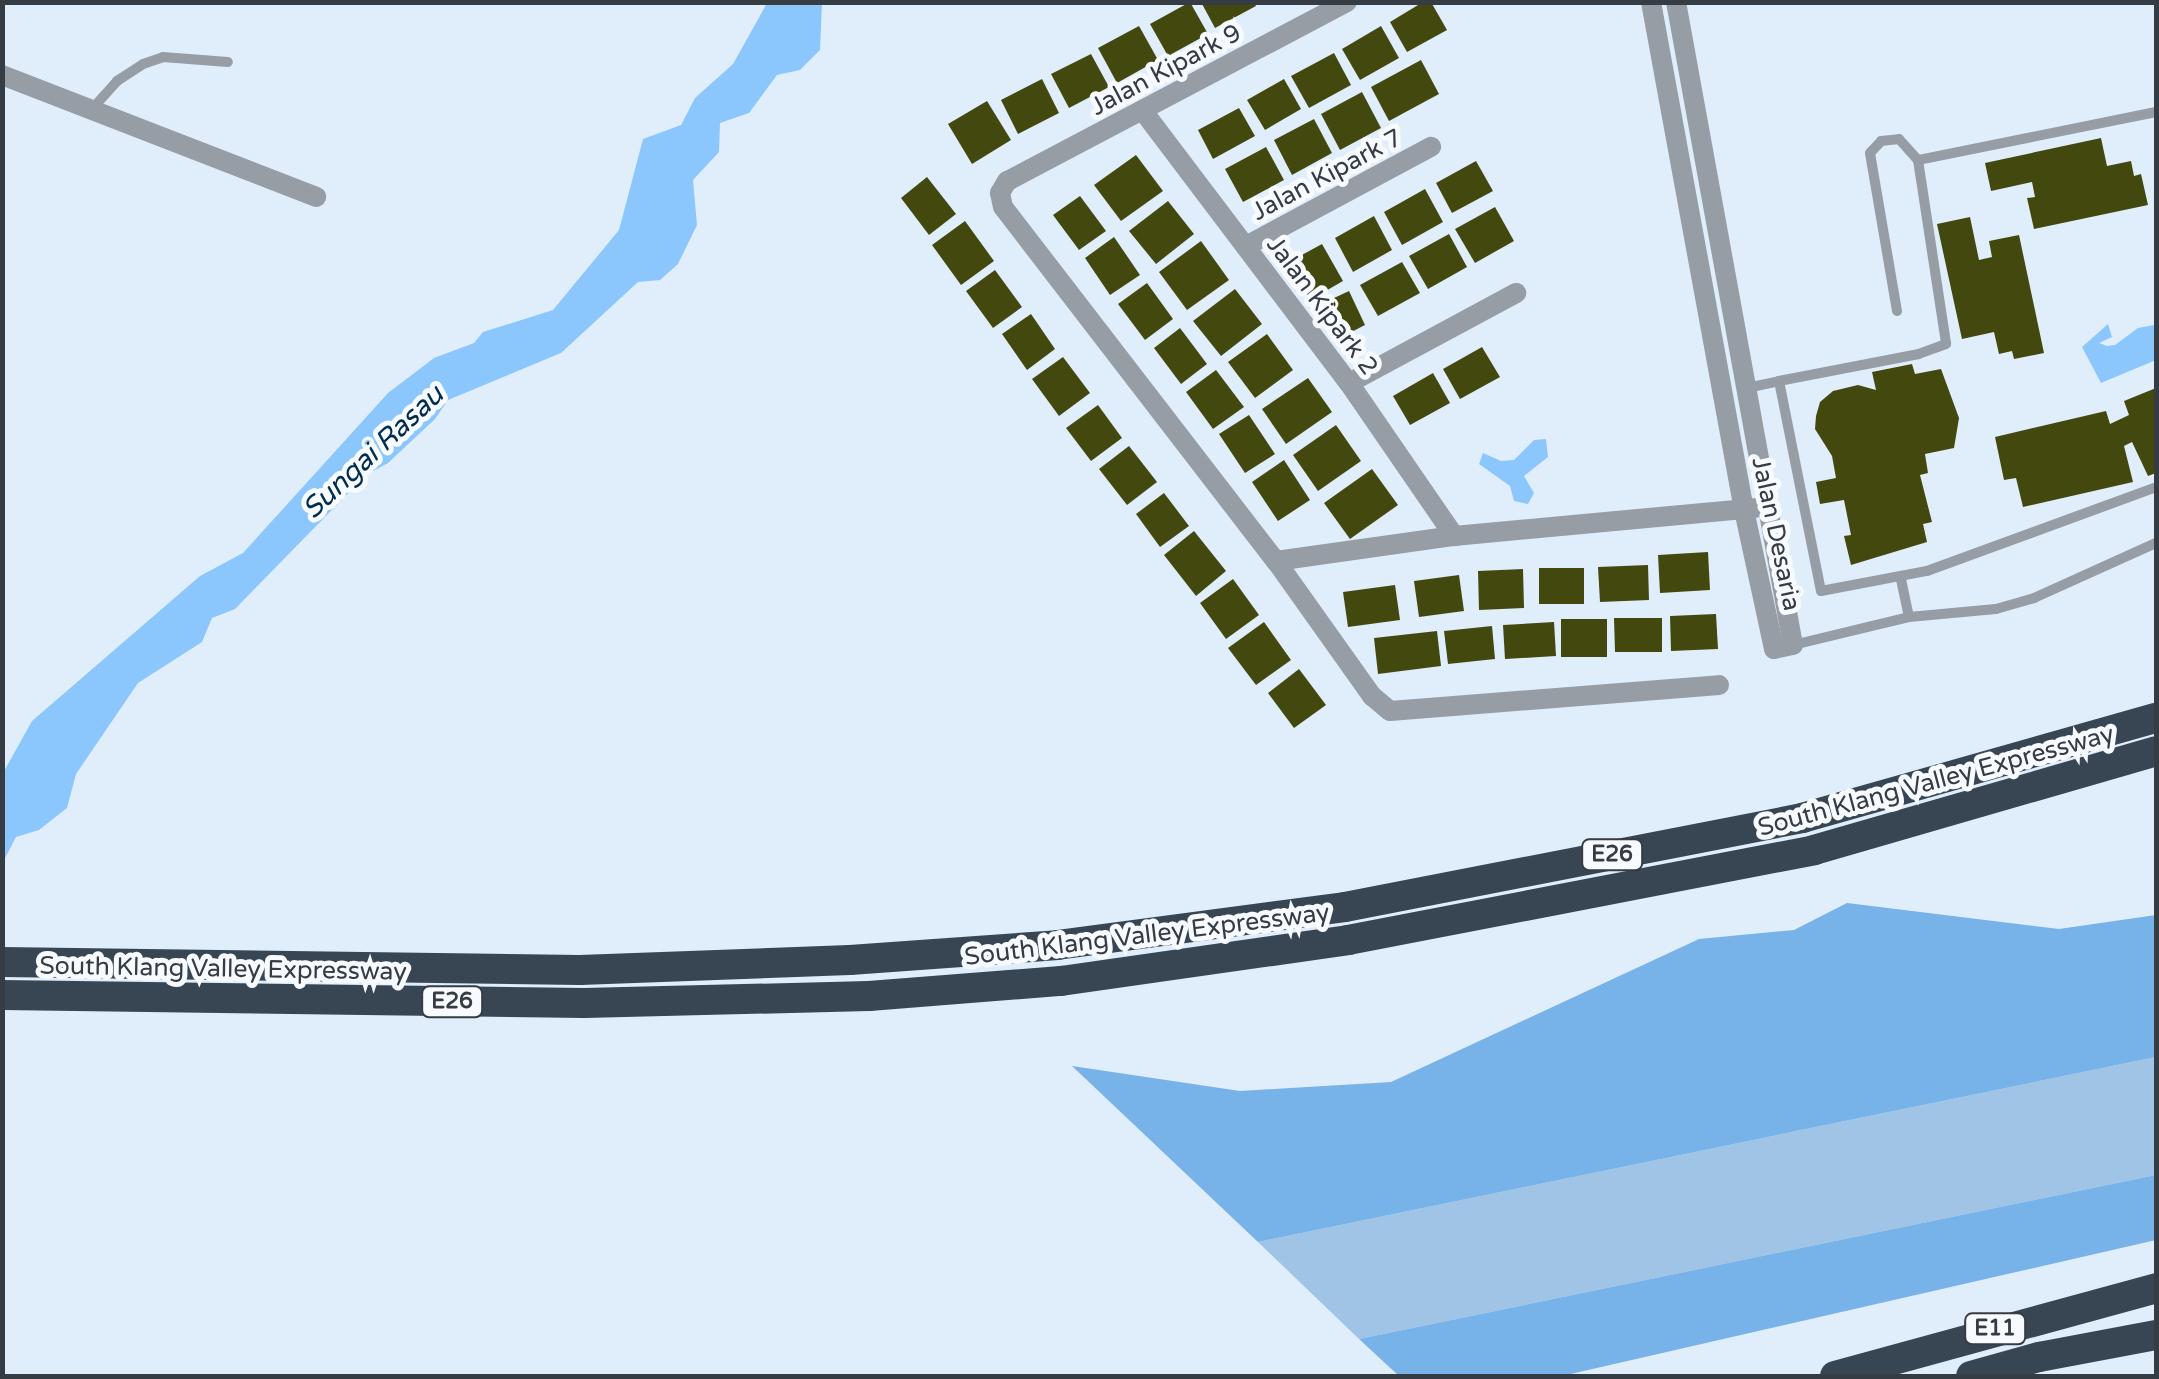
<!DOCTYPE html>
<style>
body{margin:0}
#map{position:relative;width:2159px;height:1379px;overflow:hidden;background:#e0eefc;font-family:"Varela Round",sans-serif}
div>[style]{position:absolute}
.green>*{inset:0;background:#9fc4e6}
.forest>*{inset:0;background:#77b2e8}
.water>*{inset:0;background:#8bc7fd}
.building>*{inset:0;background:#43490e}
.lane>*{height:10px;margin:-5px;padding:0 5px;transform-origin:5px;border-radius:5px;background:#969da5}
.street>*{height:20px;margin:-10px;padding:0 10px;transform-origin:10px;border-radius:10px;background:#969da5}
.highway>*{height:30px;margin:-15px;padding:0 15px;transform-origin:15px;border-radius:15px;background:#384654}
span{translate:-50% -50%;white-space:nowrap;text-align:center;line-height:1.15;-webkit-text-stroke:10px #f7fafe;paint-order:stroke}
.shield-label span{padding:2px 8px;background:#f7fafe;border:2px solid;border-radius:8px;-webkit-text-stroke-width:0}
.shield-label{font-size:22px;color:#353c43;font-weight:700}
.street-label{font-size:25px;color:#353c43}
.water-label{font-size:28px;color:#002c4e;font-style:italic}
.frame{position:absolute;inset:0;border:5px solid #353c43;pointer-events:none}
</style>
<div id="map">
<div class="green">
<div style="clip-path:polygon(2156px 1057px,2156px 1175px,1359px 1339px,1258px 1242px)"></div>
</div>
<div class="forest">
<div style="clip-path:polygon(1847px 903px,2059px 929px,2156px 915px,2156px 1057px,1258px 1242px,1072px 1066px,1240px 1091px,1391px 1082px,1699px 939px,1794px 930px)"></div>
<div style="clip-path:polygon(2156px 1175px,2156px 1240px,1562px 1376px,1399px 1376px,1359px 1339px)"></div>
</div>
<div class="water">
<div style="clip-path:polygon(767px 3px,822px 3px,820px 50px,800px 70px,777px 75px,749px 113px,720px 123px,719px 152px,693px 180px,697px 225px,678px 264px,660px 280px,638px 282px,561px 353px,448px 400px,435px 419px,388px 463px,366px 475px,235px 609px,212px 618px,202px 642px,138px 683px,76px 774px,67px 808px,39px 830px,16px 837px,3px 862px,3px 773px,32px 721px,200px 576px,243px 553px,388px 393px,434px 358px,474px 343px,483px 332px,553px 310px,619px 230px,643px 139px,681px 125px,695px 98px,733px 64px)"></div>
<div style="clip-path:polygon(2108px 324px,2112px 337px,2099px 343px,2107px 346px,2115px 345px,2138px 328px,2154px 325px,2156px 360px,2101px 383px,2082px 347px)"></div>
<div style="clip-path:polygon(1546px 439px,1548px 457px,1524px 476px,1534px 493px,1528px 504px,1514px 501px,1510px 486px,1479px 464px,1483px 453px,1501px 461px,1514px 460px,1534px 440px)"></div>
</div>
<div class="building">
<div style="clip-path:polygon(1190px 2px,1208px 34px,1168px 56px,1150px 24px)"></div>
<div style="clip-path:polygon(1201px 2px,1254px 2px,1256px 6px,1215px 28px)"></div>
<div style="clip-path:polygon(1423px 2px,1431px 2px,1447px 30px,1407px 52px,1390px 22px)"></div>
<div style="clip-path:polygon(1139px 26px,1158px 60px,1117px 83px,1098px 48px)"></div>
<div style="clip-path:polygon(1381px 26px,1399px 58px,1360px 80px,1342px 49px)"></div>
<div style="clip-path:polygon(1334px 53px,1351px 85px,1309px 108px,1291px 76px)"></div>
<div style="clip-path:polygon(1091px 54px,1109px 87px,1069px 108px,1051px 74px)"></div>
<div style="clip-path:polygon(1421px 60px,1439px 94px,1389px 121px,1371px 87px)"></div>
<div style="clip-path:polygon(1042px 79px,1059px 113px,1018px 134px,1001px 100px)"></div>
<div style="clip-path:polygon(1284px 79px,1301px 109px,1265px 130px,1247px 100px)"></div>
<div style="clip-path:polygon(1362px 92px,1381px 128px,1340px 150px,1321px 114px)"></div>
<div style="clip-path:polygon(987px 101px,1011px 140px,972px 164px,948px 124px)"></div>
<div style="clip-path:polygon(1239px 108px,1255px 136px,1213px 159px,1198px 130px)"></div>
<div style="clip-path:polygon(1314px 119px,1332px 153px,1292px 175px,1274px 140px)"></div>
<div style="clip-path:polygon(2101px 138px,2107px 166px,2131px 161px,2134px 176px,2141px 174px,2148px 205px,2034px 229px,2027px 198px,2035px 197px,2032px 182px,1991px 191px,1985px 163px)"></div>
<div style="clip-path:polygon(1266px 147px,1284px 180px,1243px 202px,1225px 169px)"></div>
<div style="clip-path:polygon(1136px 155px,1163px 191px,1121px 221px,1094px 185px)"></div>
<div style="clip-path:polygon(1476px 161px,1493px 191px,1452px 213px,1436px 183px)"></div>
<div style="clip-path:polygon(927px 177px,956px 214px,929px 235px,901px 198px)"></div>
<div style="clip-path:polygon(1425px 189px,1443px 222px,1402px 245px,1384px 212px)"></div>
<div style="clip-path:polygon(1080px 196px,1106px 231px,1079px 250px,1053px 215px)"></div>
<div style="clip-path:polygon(1168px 201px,1194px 234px,1156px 264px,1129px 231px)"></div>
<div style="clip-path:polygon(1495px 207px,1514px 241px,1475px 263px,1455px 229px)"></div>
<div style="clip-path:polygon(1374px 216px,1392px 250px,1353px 272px,1335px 238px)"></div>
<div style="clip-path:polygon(1970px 217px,1979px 260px,1992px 257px,1989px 241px,2019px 235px,2044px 353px,2014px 359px,2012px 351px,1999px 354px,1994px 332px,1962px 339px,1937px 224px)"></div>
<div style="clip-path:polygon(965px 221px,994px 261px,961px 285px,932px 245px)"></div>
<div style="clip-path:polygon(1449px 234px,1467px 267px,1428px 289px,1409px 256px)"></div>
<div style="clip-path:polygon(1114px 237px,1140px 275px,1110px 295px,1085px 258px)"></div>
<div style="clip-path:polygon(1201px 241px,1229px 280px,1187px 310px,1159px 272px)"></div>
<div style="clip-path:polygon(1322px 244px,1343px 281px,1310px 300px,1289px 262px)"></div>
<div style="clip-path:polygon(1402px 262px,1420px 293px,1378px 316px,1360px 285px)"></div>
<div style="clip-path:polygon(995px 270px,1022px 307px,993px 328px,966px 291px)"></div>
<div style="clip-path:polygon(1147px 283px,1173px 319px,1145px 340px,1118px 304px)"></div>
<div style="clip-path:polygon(1235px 289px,1262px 324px,1221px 356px,1193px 321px)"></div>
<div style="clip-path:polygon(1349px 291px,1365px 325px,1336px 340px,1319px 305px)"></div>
<div style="clip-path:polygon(1031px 314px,1055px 349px,1027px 370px,1002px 334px)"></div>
<div style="clip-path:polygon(1180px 328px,1207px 364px,1181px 384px,1154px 348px)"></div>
<div style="clip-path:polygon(1267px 334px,1293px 370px,1255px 398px,1228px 362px)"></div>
<div style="clip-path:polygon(1482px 347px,1500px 377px,1460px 399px,1443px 369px)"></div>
<div style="clip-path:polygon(1063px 357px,1090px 393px,1059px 416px,1032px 379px)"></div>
<div style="clip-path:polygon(1912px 364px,1915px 374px,1941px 369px,1959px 418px,1954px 448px,1925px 454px,1928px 473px,1920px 475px,1932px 522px,1923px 524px,1927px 542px,1851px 565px,1844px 536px,1851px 535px,1844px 500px,1820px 504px,1816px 482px,1836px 478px,1832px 456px,1815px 429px,1816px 416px,1820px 402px,1833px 391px,1858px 385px,1876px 390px,1872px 372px)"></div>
<div style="clip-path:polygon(1216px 370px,1244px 407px,1213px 429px,1186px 392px)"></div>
<div style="clip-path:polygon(1433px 373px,1450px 403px,1410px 425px,1393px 396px)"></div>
<div style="clip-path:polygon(1308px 378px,1332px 412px,1286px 444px,1262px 409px)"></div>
<div style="clip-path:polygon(2156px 388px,2156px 473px,2148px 476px,2132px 442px,2124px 446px,2133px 482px,2023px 507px,2016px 478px,2004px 480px,1995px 437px,2106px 411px,2110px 424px,2129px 415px,2124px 401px)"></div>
<div style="clip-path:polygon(1098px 405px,1122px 438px,1091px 461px,1066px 428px)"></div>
<div style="clip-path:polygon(1249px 415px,1275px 454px,1245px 473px,1219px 434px)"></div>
<div style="clip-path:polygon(1336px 425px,1361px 461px,1318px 491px,1293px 455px)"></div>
<div style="clip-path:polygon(1129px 446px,1157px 482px,1127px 505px,1099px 469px)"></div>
<div style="clip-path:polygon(1284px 460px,1310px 500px,1278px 521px,1252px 482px)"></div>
<div style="clip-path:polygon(1372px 469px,1398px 505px,1350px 539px,1324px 503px)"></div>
<div style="clip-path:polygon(1164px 493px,1189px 526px,1160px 547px,1136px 514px)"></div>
<div style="clip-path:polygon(1194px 531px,1226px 571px,1196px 596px,1164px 555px)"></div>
<div style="clip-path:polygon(1708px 552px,1710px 590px,1660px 593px,1658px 555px)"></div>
<div style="clip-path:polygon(1648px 565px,1649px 600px,1600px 602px,1598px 567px)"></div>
<div style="clip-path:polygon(1539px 568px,1584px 568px,1584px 604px,1539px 604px)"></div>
<div style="clip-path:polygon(1523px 569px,1524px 608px,1479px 610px,1478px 571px)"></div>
<div style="clip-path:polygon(1459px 575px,1464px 611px,1419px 617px,1414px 581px)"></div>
<div style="clip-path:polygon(1233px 579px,1259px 615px,1226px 639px,1200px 603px)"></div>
<div style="clip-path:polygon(1395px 585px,1400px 620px,1348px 627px,1343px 592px)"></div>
<div style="clip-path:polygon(1716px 614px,1718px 649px,1671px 651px,1670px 616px)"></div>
<div style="clip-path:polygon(1614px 618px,1662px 618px,1662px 652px,1615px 652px)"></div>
<div style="clip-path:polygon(1561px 619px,1607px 619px,1607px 657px,1561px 657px)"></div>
<div style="clip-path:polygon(1264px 622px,1291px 660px,1256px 685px,1228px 648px)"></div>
<div style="clip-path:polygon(1554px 622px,1556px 656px,1505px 659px,1503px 625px)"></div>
<div style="clip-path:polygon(1492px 626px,1495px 659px,1448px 664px,1444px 631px)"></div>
<div style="clip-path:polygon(1437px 631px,1441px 666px,1378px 674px,1374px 638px)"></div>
<div style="clip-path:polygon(1299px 669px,1326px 705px,1294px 728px,1268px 693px)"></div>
</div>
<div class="lane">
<div style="left:92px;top:109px;width:38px;rotate:-48deg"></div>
<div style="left:117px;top:81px;width:31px;rotate:-33deg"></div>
<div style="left:143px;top:64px;width:21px;rotate:-19deg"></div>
<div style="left:163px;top:57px;width:65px;rotate:4.4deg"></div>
<div style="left:2156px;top:112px;width:243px;rotate:168.6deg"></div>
<div style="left:1918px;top:160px;width:186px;rotate:81.3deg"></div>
<div style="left:1946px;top:344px;width:29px;rotate:160deg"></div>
<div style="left:1919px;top:354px;width:143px;rotate:169.1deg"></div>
<div style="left:1779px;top:381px;width:214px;rotate:78.7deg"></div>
<div style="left:1821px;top:591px;width:108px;rotate:-10.7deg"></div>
<div style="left:1927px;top:571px;width:244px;rotate:-20.1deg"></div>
<div style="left:1897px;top:311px;width:160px;rotate:-99.7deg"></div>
<div style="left:1870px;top:153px;width:16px;rotate:-47deg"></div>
<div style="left:1881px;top:141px;width:18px;rotate:-6deg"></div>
<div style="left:1899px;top:139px;width:28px;rotate:48deg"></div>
<div style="left:1747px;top:388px;width:33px;rotate:-12deg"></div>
<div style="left:1909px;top:617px;width:87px;rotate:-5.3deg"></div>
<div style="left:1996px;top:609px;width:40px;rotate:-16deg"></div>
<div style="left:2034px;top:598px;width:134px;rotate:-24.3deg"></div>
<div style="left:1793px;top:645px;width:119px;rotate:-13.6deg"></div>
<div style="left:1909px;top:617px;width:40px;rotate:-102deg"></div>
</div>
<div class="street">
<div style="left:1347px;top:2px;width:384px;rotate:152.2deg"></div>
<div style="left:1007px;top:181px;width:14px;rotate:120deg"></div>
<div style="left:1000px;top:193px;width:14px;rotate:78deg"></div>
<div style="left:1003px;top:207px;width:447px;rotate:52.4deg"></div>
<div style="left:1276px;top:561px;width:166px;rotate:54.6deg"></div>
<div style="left:1372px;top:696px;width:23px;rotate:40deg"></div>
<div style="left:1390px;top:711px;width:330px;rotate:-4.5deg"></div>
<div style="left:1651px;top:2px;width:516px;rotate:79.63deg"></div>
<div style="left:1744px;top:510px;width:142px;rotate:77.8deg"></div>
<div style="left:1774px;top:649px;width:19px;rotate:-12deg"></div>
<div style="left:1793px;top:645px;width:654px;rotate:-100.31deg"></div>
<div style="left:2px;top:75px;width:337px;rotate:21.2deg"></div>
<div style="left:1143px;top:111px;width:341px;rotate:52.9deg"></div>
<div style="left:1349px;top:383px;width:186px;rotate:55.5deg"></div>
<div style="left:1246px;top:246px;width:210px;rotate:-28.2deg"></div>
<div style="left:1349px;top:383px;width:190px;rotate:-28.3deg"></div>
<div style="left:1276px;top:561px;width:180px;rotate:-8deg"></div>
<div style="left:1454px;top:536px;width:302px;rotate:-5.3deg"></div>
</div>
<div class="highway">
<div style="left:2px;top:962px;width:578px;rotate:0.79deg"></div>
<div style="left:580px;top:970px;width:270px;rotate:-2.1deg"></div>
<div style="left:850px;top:960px;width:208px;rotate:-4.1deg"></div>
<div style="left:1057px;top:945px;width:290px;rotate:-7.5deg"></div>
<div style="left:1345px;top:907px;width:466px;rotate:-11deg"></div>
<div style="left:1802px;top:818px;width:368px;rotate:-15.8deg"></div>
<div style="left:2px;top:995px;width:582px;rotate:0.79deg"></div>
<div style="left:584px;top:1003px;width:285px;rotate:-1.4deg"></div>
<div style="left:869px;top:996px;width:193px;rotate:-4.5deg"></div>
<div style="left:1061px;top:981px;width:290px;rotate:-8.1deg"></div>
<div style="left:1348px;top:940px;width:475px;rotate:-10.9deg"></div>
<div style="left:1814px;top:850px;width:356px;rotate:-16.1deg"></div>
<div style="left:1835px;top:1376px;width:333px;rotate:-15.3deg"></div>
<div style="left:1971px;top:1376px;width:71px;rotate:-15.6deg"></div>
<div style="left:2039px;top:1357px;width:119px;rotate:-10.6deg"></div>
</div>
<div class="shield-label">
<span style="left:1612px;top:855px">E26</span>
<span style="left:452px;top:1002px">E26</span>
<span style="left:1995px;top:1329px">E11</span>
</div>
<div class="street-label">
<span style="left:1166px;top:70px;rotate:-28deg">Jalan Kipark 9</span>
<span style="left:1327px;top:175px;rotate:-28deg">Jalan Kipark 7</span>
<span style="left:1322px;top:306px;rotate:53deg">Jalan Kipark 2</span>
<span style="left:1776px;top:534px;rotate:78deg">Jalan Desaria</span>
<span style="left:1936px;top:781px;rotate:-15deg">South Klang Valley Expressway</span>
<span style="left:1147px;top:935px;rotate:-7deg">South Klang Valley Expressway</span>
<span style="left:223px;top:969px;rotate:1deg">South Klang Valley Expressway</span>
</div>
<div class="water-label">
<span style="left:373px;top:452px;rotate:-43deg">Sungai Rasau</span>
</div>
<div class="frame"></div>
</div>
